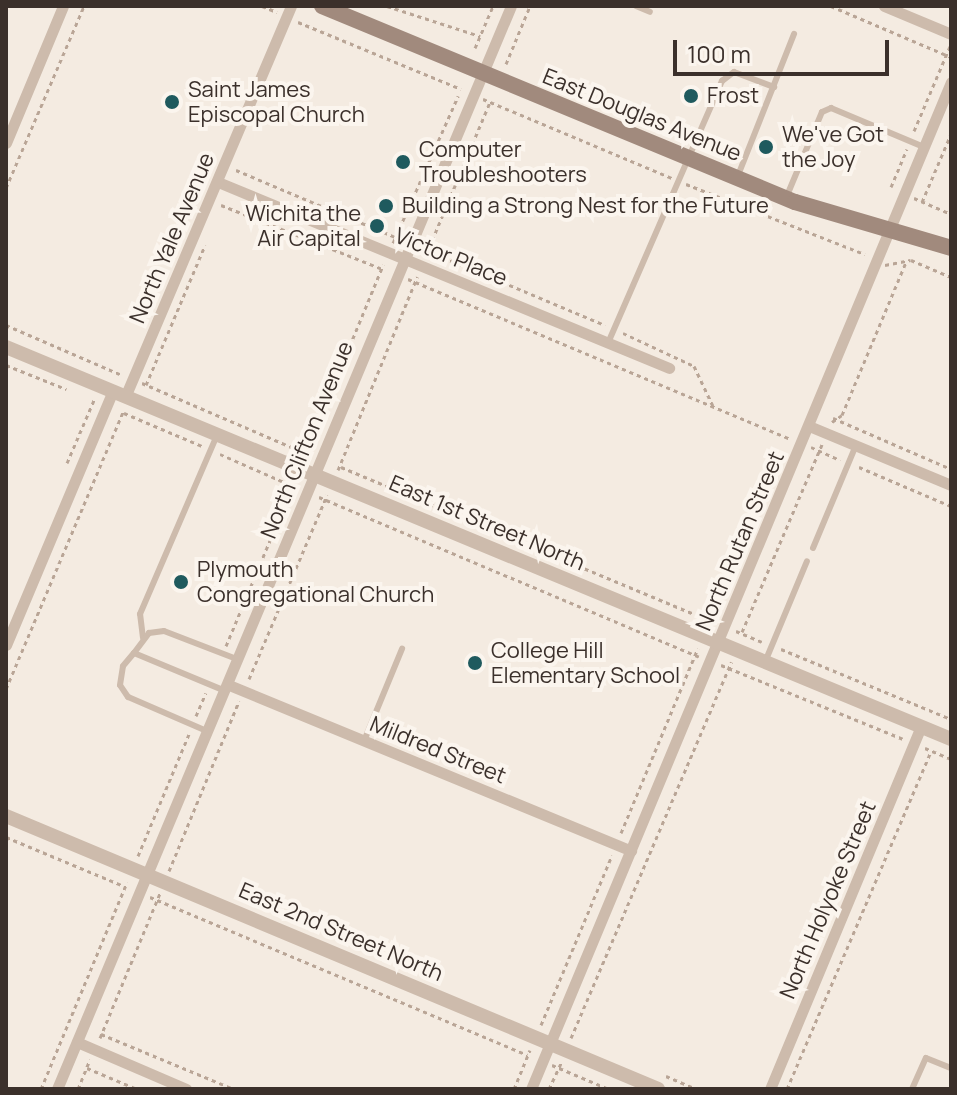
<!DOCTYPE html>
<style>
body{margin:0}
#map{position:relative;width:957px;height:1095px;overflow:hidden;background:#f4ebe1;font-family:Manrope,sans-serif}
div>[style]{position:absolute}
.path>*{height:3px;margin-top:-1.5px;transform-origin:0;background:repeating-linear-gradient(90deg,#b9a596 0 4px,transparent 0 8px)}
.service>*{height:6px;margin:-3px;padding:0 3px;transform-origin:3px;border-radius:3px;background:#cdbbac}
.minor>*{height:11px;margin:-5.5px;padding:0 5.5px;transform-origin:5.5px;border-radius:5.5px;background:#cdbbac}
.tertiary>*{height:14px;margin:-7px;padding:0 7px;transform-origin:7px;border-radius:7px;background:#cdbbac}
.secondary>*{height:16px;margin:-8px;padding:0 8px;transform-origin:8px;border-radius:8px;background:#a18a7d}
.dots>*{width:22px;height:22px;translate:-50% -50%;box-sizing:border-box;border:4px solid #fbf5ee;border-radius:50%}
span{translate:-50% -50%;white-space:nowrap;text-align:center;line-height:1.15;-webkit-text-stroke:8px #fbf5ee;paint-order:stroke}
.poi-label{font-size:22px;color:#3b302b}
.left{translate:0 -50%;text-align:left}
.right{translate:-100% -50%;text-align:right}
.street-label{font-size:22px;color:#3b302b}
.frame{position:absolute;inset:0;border:8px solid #3b302b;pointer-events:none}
.scale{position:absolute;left:673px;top:40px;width:216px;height:36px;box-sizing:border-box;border:4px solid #3b302b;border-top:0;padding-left:10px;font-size:24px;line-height:28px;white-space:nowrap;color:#3b302b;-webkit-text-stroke:6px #fbf5ee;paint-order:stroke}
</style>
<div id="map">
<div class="path">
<div style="left:262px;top:6px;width:16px;rotate:22deg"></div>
<div style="left:387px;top:6px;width:98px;rotate:17.9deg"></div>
<div style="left:831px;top:6px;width:130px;rotate:23deg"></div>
<div style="left:298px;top:22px;width:176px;rotate:22.3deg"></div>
<div style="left:475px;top:48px;width:46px;rotate:-66.8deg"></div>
<div style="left:506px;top:64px;width:63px;rotate:-67.5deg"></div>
<div style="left:562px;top:88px;width:8px;rotate:-67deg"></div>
<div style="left:483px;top:99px;width:205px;rotate:22.7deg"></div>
<div style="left:914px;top:131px;width:92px;rotate:-67deg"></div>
<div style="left:236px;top:170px;width:173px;rotate:22.8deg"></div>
<div style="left:686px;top:184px;width:192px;rotate:21.4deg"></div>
<div style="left:891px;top:187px;width:41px;rotate:-67.2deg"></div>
<div style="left:6px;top:188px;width:198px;rotate:-66.8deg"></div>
<div style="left:914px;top:198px;width:40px;rotate:23.4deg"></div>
<div style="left:922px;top:202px;width:74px;rotate:-66.9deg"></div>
<div style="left:221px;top:205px;width:174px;rotate:21.6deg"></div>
<div style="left:393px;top:243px;width:161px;rotate:-66.1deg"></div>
<div style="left:428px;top:251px;width:192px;rotate:22.7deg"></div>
<div style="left:426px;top:255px;width:166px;rotate:-67.3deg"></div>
<div style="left:885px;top:265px;width:26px;rotate:-11deg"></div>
<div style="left:911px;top:260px;width:43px;rotate:23deg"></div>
<div style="left:408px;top:279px;width:413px;rotate:22.7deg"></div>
<div style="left:6px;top:325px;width:124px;rotate:23.3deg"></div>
<div style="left:623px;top:333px;width:78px;rotate:24.9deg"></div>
<div style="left:694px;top:366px;width:44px;rotate:64.6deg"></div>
<div style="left:6px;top:365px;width:65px;rotate:21.8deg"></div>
<div style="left:142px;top:383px;width:181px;rotate:23.2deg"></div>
<div style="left:146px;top:385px;width:152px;rotate:-67.1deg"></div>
<div style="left:124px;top:413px;width:85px;rotate:22.9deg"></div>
<div style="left:833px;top:418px;width:129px;rotate:23.4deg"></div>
<div style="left:832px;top:422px;width:12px;rotate:-35deg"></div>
<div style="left:842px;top:415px;width:166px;rotate:-67.3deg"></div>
<div style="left:811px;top:447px;width:32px;rotate:24deg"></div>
<div style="left:220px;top:454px;width:80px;rotate:23.7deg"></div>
<div style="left:304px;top:457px;width:208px;rotate:-67.6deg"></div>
<div style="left:67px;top:463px;width:69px;rotate:-66.8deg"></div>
<div style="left:341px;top:467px;width:404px;rotate:22.6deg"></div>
<div style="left:859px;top:467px;width:100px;rotate:23deg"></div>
<div style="left:338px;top:470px;width:209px;rotate:-67.7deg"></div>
<div style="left:319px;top:497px;width:412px;rotate:22.8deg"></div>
<div style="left:710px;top:619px;width:141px;rotate:-66.5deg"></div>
<div style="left:736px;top:631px;width:28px;rotate:23deg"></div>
<div style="left:742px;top:632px;width:204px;rotate:-66.9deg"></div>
<div style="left:226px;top:646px;width:177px;rotate:-67.4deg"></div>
<div style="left:781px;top:649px;width:184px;rotate:22.4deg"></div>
<div style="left:721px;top:665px;width:196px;rotate:22.1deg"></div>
<div style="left:249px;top:679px;width:200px;rotate:-67deg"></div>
<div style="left:6px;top:689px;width:301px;rotate:-67.1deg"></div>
<div style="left:196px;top:716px;width:25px;rotate:-67deg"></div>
<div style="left:925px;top:748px;width:28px;rotate:23deg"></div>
<div style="left:621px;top:833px;width:200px;rotate:-67.4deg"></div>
<div style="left:6px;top:837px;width:128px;rotate:22.6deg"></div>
<div style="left:138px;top:856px;width:132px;rotate:-67.3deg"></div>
<div style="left:169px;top:871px;width:184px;rotate:-67.6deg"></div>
<div style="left:150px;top:897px;width:409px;rotate:22.7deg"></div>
<div style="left:541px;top:1025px;width:184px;rotate:-67.3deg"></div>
<div style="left:101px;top:1034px;width:144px;rotate:22.5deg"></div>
<div style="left:100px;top:1038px;width:157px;rotate:-67.5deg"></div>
<div style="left:571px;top:1038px;width:409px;rotate:-66.9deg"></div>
<div style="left:552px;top:1065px;width:62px;rotate:22.8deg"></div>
<div style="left:87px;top:1068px;width:54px;rotate:22.8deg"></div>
<div style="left:666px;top:1076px;width:34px;rotate:23deg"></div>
<div style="left:41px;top:1089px;width:224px;rotate:-67.4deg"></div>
<div style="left:78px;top:1089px;width:32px;rotate:-68deg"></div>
<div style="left:514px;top:1089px;width:42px;rotate:-67.7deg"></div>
<div style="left:549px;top:1089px;width:29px;rotate:-65deg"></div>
<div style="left:787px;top:1089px;width:367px;rotate:-66.9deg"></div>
</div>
<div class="service">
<div style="left:636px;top:6px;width:15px;rotate:23deg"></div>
<div style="left:737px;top:178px;width:155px;rotate:-68.4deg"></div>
<div style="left:786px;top:198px;width:93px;rotate:-67.3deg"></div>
<div style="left:822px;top:112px;width:10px;rotate:-24deg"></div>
<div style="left:831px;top:108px;width:101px;rotate:22.8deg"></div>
<div style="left:608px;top:343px;width:286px;rotate:-66.5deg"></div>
<div style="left:722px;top:81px;width:15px;rotate:-37deg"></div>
<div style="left:734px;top:72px;width:43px;rotate:20.6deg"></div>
<div style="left:813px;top:548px;width:112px;rotate:-67.3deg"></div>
<div style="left:143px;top:638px;width:24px;rotate:-97deg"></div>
<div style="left:140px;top:614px;width:195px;rotate:-66.7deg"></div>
<div style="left:134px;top:653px;width:25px;rotate:-53deg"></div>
<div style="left:149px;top:633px;width:15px;rotate:-8deg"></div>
<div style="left:164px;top:631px;width:80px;rotate:21.1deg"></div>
<div style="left:765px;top:662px;width:109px;rotate:-67.4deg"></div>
<div style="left:209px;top:732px;width:88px;rotate:-156.6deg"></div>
<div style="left:128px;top:697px;width:14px;rotate:-124deg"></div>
<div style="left:120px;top:685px;width:19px;rotate:-81deg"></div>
<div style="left:123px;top:666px;width:17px;rotate:-50deg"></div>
<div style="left:134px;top:653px;width:96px;rotate:22.6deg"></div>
<div style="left:364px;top:741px;width:100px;rotate:-67.6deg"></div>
<div style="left:912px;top:1089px;width:34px;rotate:-66deg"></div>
<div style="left:926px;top:1058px;width:27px;rotate:22deg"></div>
</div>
<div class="minor">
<div style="left:884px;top:6px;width:73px;rotate:22.7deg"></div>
<div style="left:6px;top:143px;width:148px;rotate:-67.4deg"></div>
<div style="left:218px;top:182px;width:488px;rotate:22.4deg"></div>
<div style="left:125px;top:397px;width:425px;rotate:-67deg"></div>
<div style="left:809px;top:426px;width:154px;rotate:22.6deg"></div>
<div style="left:6px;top:645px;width:276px;rotate:-67.2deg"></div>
<div style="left:229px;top:685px;width:435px;rotate:22.4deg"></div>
<div style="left:77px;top:1042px;width:119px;rotate:23.3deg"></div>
<div style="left:57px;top:1089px;width:1174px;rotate:-67.26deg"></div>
<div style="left:531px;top:1089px;width:1091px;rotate:-67.36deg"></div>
<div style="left:770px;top:1089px;width:392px;rotate:-67.4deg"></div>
</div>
<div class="tertiary">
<div style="left:6px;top:347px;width:1023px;rotate:22.53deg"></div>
<div style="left:6px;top:816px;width:707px;rotate:22.72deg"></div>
</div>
<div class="secondary">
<div style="left:322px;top:6px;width:512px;rotate:22.51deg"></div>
<div style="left:795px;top:202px;width:163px;rotate:16.4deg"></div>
</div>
<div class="dots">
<div style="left:691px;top:96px;background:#1f5a5e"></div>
<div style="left:172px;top:102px;background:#1f5a5e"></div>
<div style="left:766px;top:147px;background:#1f5a5e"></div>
<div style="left:403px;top:162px;background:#1f5a5e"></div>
<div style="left:386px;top:206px;background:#1f5a5e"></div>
<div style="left:377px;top:226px;background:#1f5a5e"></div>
<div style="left:181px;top:582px;background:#1f5a5e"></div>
<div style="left:475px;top:663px;background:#1f5a5e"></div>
</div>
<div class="poi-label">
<span class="left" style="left:188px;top:102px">Saint James<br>Episcopal Church</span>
<span class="left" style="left:707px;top:96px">Frost</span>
<span class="left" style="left:782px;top:147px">We've Got<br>the Joy</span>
<span class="left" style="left:419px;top:162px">Computer<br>Troubleshooters</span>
<span class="left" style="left:402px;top:206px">Building a Strong Nest for the Future</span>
<span class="right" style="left:361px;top:226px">Wichita the<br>Air Capital</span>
<span class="left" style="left:197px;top:582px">Plymouth<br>Congregational Church</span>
<span class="left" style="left:491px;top:663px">College Hill<br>Elementary School</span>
</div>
<div class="street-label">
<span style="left:642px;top:115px;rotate:22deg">East Douglas Avenue</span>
<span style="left:172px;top:238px;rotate:-67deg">North Yale Avenue</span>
<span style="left:451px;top:257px;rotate:22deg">Victor Place</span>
<span style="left:307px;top:440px;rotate:-68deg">North Clifton Avenue</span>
<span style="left:487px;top:523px;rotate:23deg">East 1st Street North</span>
<span style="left:740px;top:541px;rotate:-67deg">North Rutan Street</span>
<span style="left:438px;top:750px;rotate:22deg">Mildred Street</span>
<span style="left:828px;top:900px;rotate:-67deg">North Holyoke Street</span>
<span style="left:341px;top:932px;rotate:23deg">East 2nd Street North</span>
</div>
<div class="frame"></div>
<div class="scale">100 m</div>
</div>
